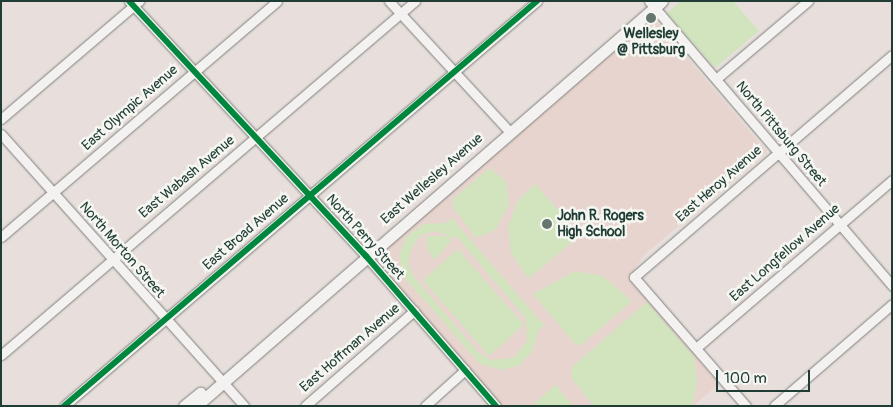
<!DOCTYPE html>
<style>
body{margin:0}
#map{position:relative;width:893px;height:407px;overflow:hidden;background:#e8dfdc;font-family:Pangolin,sans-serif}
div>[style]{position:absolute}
.built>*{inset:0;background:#e8d4ce}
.green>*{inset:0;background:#d1e4be}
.roads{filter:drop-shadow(0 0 1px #7f807d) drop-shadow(0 0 1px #7f807d)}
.minor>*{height:9px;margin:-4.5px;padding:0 4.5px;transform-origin:4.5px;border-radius:4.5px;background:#f3f2f0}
.major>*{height:11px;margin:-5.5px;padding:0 5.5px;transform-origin:5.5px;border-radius:5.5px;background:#f3f2f0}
.cycleway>*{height:6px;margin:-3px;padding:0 3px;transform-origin:3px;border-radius:3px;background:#00873e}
.dots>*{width:14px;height:14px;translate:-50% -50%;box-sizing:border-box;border:2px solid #f6f6f2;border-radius:50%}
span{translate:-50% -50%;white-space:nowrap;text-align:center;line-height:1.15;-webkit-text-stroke:5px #f6f6f2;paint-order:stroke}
.poi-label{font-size:14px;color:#1f3d34;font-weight:700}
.left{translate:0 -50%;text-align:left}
.street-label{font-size:14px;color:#1f3d34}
.frame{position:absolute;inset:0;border:2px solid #1f3d34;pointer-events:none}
.scale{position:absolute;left:716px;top:370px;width:94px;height:22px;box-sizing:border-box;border:2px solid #1f3d34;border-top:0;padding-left:6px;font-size:15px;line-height:18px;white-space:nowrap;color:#1f3d34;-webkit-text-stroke:4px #f6f6f2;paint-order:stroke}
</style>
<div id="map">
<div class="built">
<div style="clip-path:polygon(651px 20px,656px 21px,767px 152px,644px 255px,632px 273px,633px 284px,719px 384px,693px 406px,501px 406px,375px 257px)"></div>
</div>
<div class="green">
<div style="clip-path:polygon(681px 1px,733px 1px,759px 31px,715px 68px,667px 13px)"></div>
<div style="clip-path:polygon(489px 168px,506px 181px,509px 205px,495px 230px,476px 238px,453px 207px,453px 199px)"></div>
<div style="clip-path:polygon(535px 184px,572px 225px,571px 243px,528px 279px,511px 252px,508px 227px,517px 202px)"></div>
<div style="clip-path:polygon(evenodd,452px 218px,544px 325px,538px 331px,533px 350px,520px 365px,502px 370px,480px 364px,403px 276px,399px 256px,407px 236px,424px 224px,446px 223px,452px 218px,436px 231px,459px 239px,526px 319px,527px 341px,513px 358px,491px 360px,478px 352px,415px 278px,408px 264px,411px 249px,421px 235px,436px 231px)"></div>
<div style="clip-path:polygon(426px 236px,450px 236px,451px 241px,435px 260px,427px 249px)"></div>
<div style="clip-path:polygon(458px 249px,524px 325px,489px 356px,423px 280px)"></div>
<div style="clip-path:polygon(575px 271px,603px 276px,632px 301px,581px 345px,575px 344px,533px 294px)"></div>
<div style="clip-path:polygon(647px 302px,694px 357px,697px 382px,692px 406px,594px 406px,572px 379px,572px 367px)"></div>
<div style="clip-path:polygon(556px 385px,573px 406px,532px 406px,555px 385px)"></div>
</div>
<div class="roads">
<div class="minor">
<div style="left:129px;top:1px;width:348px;rotate:47.1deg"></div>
<div style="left:366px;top:256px;width:198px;rotate:49.1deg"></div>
<div style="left:389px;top:1px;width:178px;rotate:47.3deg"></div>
<div style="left:649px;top:1px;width:375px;rotate:49.5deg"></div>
<div style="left:716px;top:79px;width:121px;rotate:-40.3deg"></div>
<div style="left:1px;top:119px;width:182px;rotate:-40.5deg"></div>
<div style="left:1px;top:134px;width:365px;rotate:48.2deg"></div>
<div style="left:1px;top:237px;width:363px;rotate:-40.5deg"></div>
<div style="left:696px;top:348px;width:258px;rotate:-40.6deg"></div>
<div style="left:1px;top:355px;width:545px;rotate:-40.53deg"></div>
<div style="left:64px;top:406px;width:623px;rotate:-40.57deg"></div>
<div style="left:305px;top:406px;width:145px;rotate:-41.1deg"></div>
<div style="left:425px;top:406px;width:54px;rotate:-42deg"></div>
<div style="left:746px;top:406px;width:171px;rotate:-131deg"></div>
<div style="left:634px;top:277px;width:340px;rotate:-40.7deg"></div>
<div style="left:774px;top:406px;width:156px;rotate:-40.8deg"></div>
</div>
<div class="major">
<div style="left:184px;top:406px;width:21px;rotate:-39deg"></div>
<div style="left:196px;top:406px;width:617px;rotate:-40.99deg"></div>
</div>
</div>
<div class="cycleway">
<div style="left:129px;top:1px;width:348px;rotate:47.1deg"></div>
<div style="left:366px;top:256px;width:198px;rotate:49.1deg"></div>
<div style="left:64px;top:406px;width:623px;rotate:-40.57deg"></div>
</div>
<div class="dots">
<div style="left:651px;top:18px;background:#65766f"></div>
<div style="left:547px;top:224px;background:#65766f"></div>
</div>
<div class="poi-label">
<span style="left:651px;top:42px">Wellesley<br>@ Pittsburg</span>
<span class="left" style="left:557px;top:224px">John R. Rogers<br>High School</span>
</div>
<div class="street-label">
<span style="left:130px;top:108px;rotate:-41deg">East Olympic Avenue</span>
<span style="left:781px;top:134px;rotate:50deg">North Pittsburg Street</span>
<span style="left:187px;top:177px;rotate:-40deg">East Wabash Avenue</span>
<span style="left:432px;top:179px;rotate:-41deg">East Wellesley Avenue</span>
<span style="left:719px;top:184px;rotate:-41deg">East Heroy Avenue</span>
<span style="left:246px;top:232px;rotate:-41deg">East Broad Avenue</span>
<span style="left:365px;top:237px;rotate:48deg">North Perry Street</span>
<span style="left:122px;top:250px;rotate:49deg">North Morton Street</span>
<span style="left:785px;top:253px;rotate:-41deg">East Longfellow Avenue</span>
<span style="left:350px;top:348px;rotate:-41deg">East Hoffman Avenue</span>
</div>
<div class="frame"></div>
<div class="scale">100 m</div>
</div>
